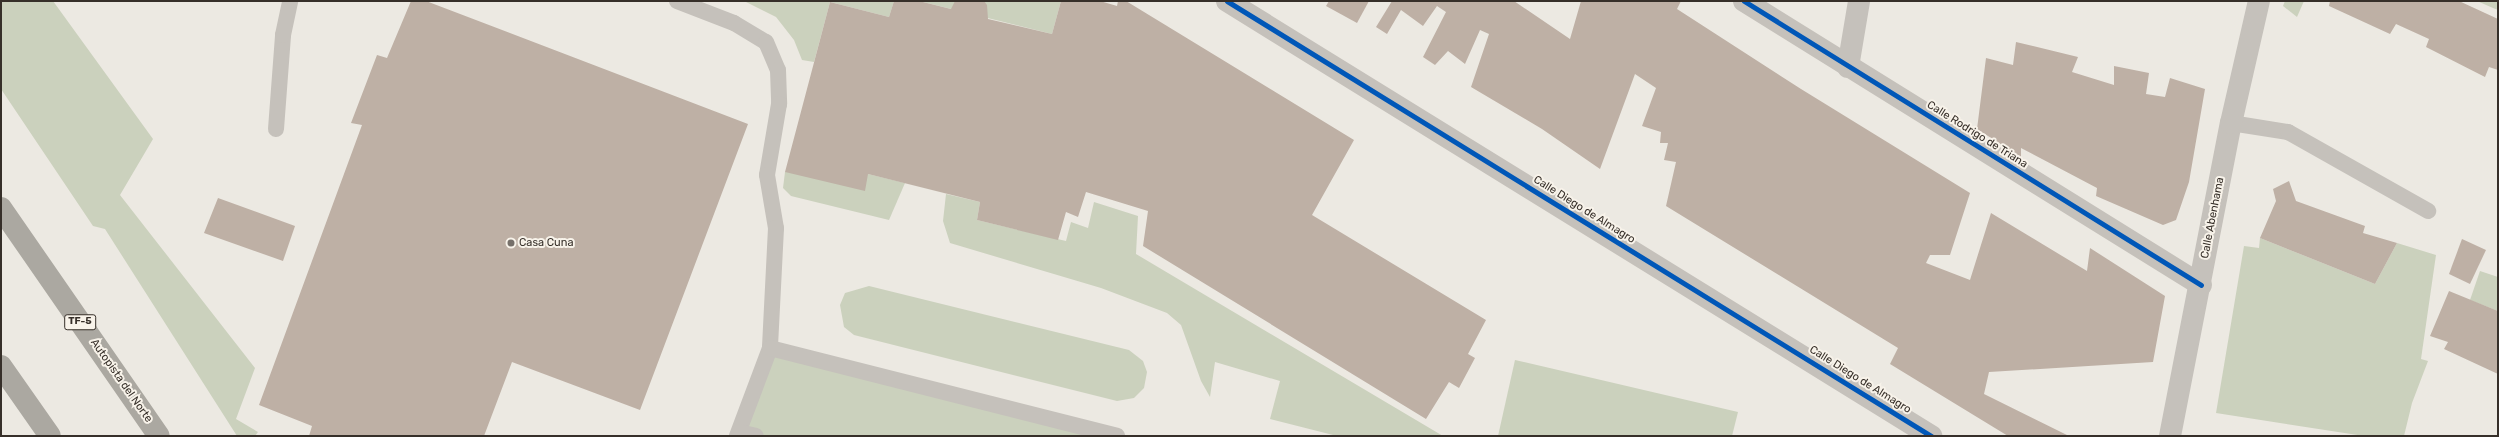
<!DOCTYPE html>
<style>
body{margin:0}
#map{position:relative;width:2499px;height:437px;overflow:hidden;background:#ece9e2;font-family:Rubik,sans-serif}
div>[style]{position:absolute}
.green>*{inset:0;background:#cbd1bd}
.building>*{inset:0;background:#beb0a5}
.lane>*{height:16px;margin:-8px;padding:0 8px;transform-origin:8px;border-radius:8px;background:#c5c1bb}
.street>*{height:22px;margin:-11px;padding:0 11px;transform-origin:11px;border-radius:11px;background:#c5c1bb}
.highway>*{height:22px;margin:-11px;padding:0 11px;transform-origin:11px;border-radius:11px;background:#aba8a1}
.cycleway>*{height:5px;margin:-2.5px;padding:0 2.5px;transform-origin:2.5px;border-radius:2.5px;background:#0057b8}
.dots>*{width:11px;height:11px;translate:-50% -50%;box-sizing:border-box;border:2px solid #f8f3ea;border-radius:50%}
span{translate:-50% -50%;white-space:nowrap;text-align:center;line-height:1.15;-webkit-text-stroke:4px #f8f3ea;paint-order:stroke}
.shield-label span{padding:1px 3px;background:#f8f3ea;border:1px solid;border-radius:3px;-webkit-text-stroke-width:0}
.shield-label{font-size:10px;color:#362f29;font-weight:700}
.street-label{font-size:11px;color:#362f29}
.poi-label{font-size:11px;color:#362f29}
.left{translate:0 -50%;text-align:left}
.frame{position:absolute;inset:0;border:2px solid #362f29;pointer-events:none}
</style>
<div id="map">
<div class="green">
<div style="clip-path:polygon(1px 1px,53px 1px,153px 139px,120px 195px,255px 368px,236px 419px,258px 432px,255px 436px,237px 436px,105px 229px,93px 226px,1px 89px)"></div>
<div style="clip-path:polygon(744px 1px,894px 1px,889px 17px,830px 2px,814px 62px,802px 60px,794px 40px,776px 17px)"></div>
<div style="clip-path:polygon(919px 1px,1061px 1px,1052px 34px)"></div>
<div style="clip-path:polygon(2285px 1px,2304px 1px,2297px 17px,2283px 6px)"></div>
<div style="clip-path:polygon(2477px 1px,2498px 1px,2498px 10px,2493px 8px)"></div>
<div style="clip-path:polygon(785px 172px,868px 174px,905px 183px,889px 220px,791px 196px,783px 188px)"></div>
<div style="clip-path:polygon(946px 194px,980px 202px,977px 220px,1066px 241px,1071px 222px,1088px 228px,1094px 202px,1138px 216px,1136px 254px,1443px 436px,1337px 436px,1270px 419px,1280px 381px,1215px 362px,1210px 397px,1201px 381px,1181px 325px,1167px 313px,1101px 288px,950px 243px,943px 221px)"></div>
<div style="clip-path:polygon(2260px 238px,2375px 284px,2397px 243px,2436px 255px,2421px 359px,2428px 361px,2412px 403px,2404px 436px,2364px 436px,2216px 413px,2244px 246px,2259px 248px)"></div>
<div style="clip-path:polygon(2480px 271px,2498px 277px,2498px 311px,2470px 300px)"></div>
<div style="clip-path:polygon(869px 286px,1129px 350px,1143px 361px,1147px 372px,1144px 388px,1134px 398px,1117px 401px,854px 335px,844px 327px,840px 305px,845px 293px)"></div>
<div style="clip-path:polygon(770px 348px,1117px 436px,737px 436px)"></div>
<div style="clip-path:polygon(1515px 360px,1738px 412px,1732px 436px,1498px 436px)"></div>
</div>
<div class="building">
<div style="clip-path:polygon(411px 1px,426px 1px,748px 124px,640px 410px,512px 362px,484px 436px,309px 436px,312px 426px,259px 405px,362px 125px,351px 123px,377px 55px,387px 58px)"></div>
<div style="clip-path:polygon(894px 1px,919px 1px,951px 9px,955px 1px,984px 1px,987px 5px,988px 19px,1052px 34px,1061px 1px,1100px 1px,1117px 6px,1118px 1px,1126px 1px,1354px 140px,1312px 215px,1486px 320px,1468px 354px,1475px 358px,1459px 388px,1449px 382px,1426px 419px,1143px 246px,1148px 211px,1086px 192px,1078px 217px,1066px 212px,1058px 240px,977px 220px,980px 202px,868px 174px,865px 191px,785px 172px,830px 2px,889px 17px)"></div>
<div style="clip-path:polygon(1329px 1px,1369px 1px,1357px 23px,1326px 6px)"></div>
<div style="clip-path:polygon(1392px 1px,1514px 1px,1570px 39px,1581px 1px,1681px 1px,1677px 9px,1801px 89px,1970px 193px,1950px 255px,1930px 255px,1926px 263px,1970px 280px,1991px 213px,2087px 271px,2090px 248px,2165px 296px,2153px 362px,1989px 372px,1984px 394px,2069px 436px,2008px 436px,1890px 364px,1898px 348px,1666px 206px,1676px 162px,1664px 160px,1668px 143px,1660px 143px,1661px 132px,1642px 126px,1656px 88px,1635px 74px,1600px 169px,1542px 129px,1471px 87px,1489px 34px,1480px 30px,1465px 64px,1448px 51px,1435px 65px,1423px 57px,1446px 12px,1437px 6px,1423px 26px,1401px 10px,1387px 34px,1376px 27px)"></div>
<div style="clip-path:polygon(2330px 1px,2459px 1px,2498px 19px,2498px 70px,2489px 67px,2485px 77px,2426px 47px,2429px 39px,2396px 24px,2390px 34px,2329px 6px)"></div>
<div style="clip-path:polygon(2016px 42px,2078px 57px,2072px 72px,2114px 85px,2114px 66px,2149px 73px,2146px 94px,2165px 97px,2170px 78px,2205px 89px,2189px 182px,2176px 220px,2163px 225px,2096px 196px,2097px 188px,2021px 148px,2021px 157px,1977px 129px,1986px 58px,2013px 65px)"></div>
<div style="clip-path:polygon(2289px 181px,2296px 201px,2365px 226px,2363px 233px,2397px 243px,2375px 284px,2260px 238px,2276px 201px,2273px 189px)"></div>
<div style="clip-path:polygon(218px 198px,295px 226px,283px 261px,204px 233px)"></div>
<div style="clip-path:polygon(2462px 239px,2486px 250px,2470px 284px,2449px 274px)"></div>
<div style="clip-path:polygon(2449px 291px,2498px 311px,2498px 374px,2444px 349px,2448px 342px,2430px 336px)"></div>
</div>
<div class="lane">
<div style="left:677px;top:1px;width:61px;rotate:21.1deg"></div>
<div style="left:734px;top:23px;width:37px;rotate:31deg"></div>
<div style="left:766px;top:42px;width:30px;rotate:67deg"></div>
<div style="left:778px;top:70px;width:34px;rotate:88deg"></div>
<div style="left:779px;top:104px;width:72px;rotate:99.6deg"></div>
<div style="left:767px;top:175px;width:54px;rotate:80.4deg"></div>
<div style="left:776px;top:228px;width:120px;rotate:92.9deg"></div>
<div style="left:770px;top:348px;width:94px;rotate:110.6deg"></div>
<div style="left:2231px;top:123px;width:58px;rotate:9deg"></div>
<div style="left:2288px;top:132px;width:161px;rotate:29.4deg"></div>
<div style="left:276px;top:129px;width:94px;rotate:-85.7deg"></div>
<div style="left:283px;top:35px;width:35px;rotate:-78deg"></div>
<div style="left:770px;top:348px;width:358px;rotate:14.2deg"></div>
<div style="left:739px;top:432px;width:17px;rotate:13deg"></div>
</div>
<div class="street">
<div style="left:1227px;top:1px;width:828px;rotate:31.71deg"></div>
<div style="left:1744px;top:1px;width:538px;rotate:31.86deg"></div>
<div style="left:1848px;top:67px;width:67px;rotate:-80.5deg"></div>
<div style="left:2170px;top:436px;width:319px;rotate:-79deg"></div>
<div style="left:2231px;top:123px;width:125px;rotate:-77.1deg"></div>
</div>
<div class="highway">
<div style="left:1px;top:208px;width:277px;rotate:55.3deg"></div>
<div style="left:1px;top:366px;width:85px;rotate:55deg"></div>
</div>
<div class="cycleway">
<div style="left:1227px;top:1px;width:828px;rotate:31.71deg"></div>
<div style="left:1744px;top:1px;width:538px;rotate:31.86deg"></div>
</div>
<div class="dots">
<div style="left:511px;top:243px;background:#76706a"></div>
</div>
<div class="shield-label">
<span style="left:80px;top:322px">TF-5</span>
</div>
<div class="street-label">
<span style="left:1977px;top:135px;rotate:32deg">Calle Rodrigo de Triana</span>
<span style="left:1584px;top:210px;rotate:32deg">Calle Diego de Almagro</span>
<span style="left:2213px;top:218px;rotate:-79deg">Calle Abenhama</span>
<span style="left:1860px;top:380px;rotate:32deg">Calle Diego de Almagro</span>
<span style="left:121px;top:381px;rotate:55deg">Autopista del Norte</span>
</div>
<div class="poi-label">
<span class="left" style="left:519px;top:243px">Casa Cuna</span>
</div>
<div class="frame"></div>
</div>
